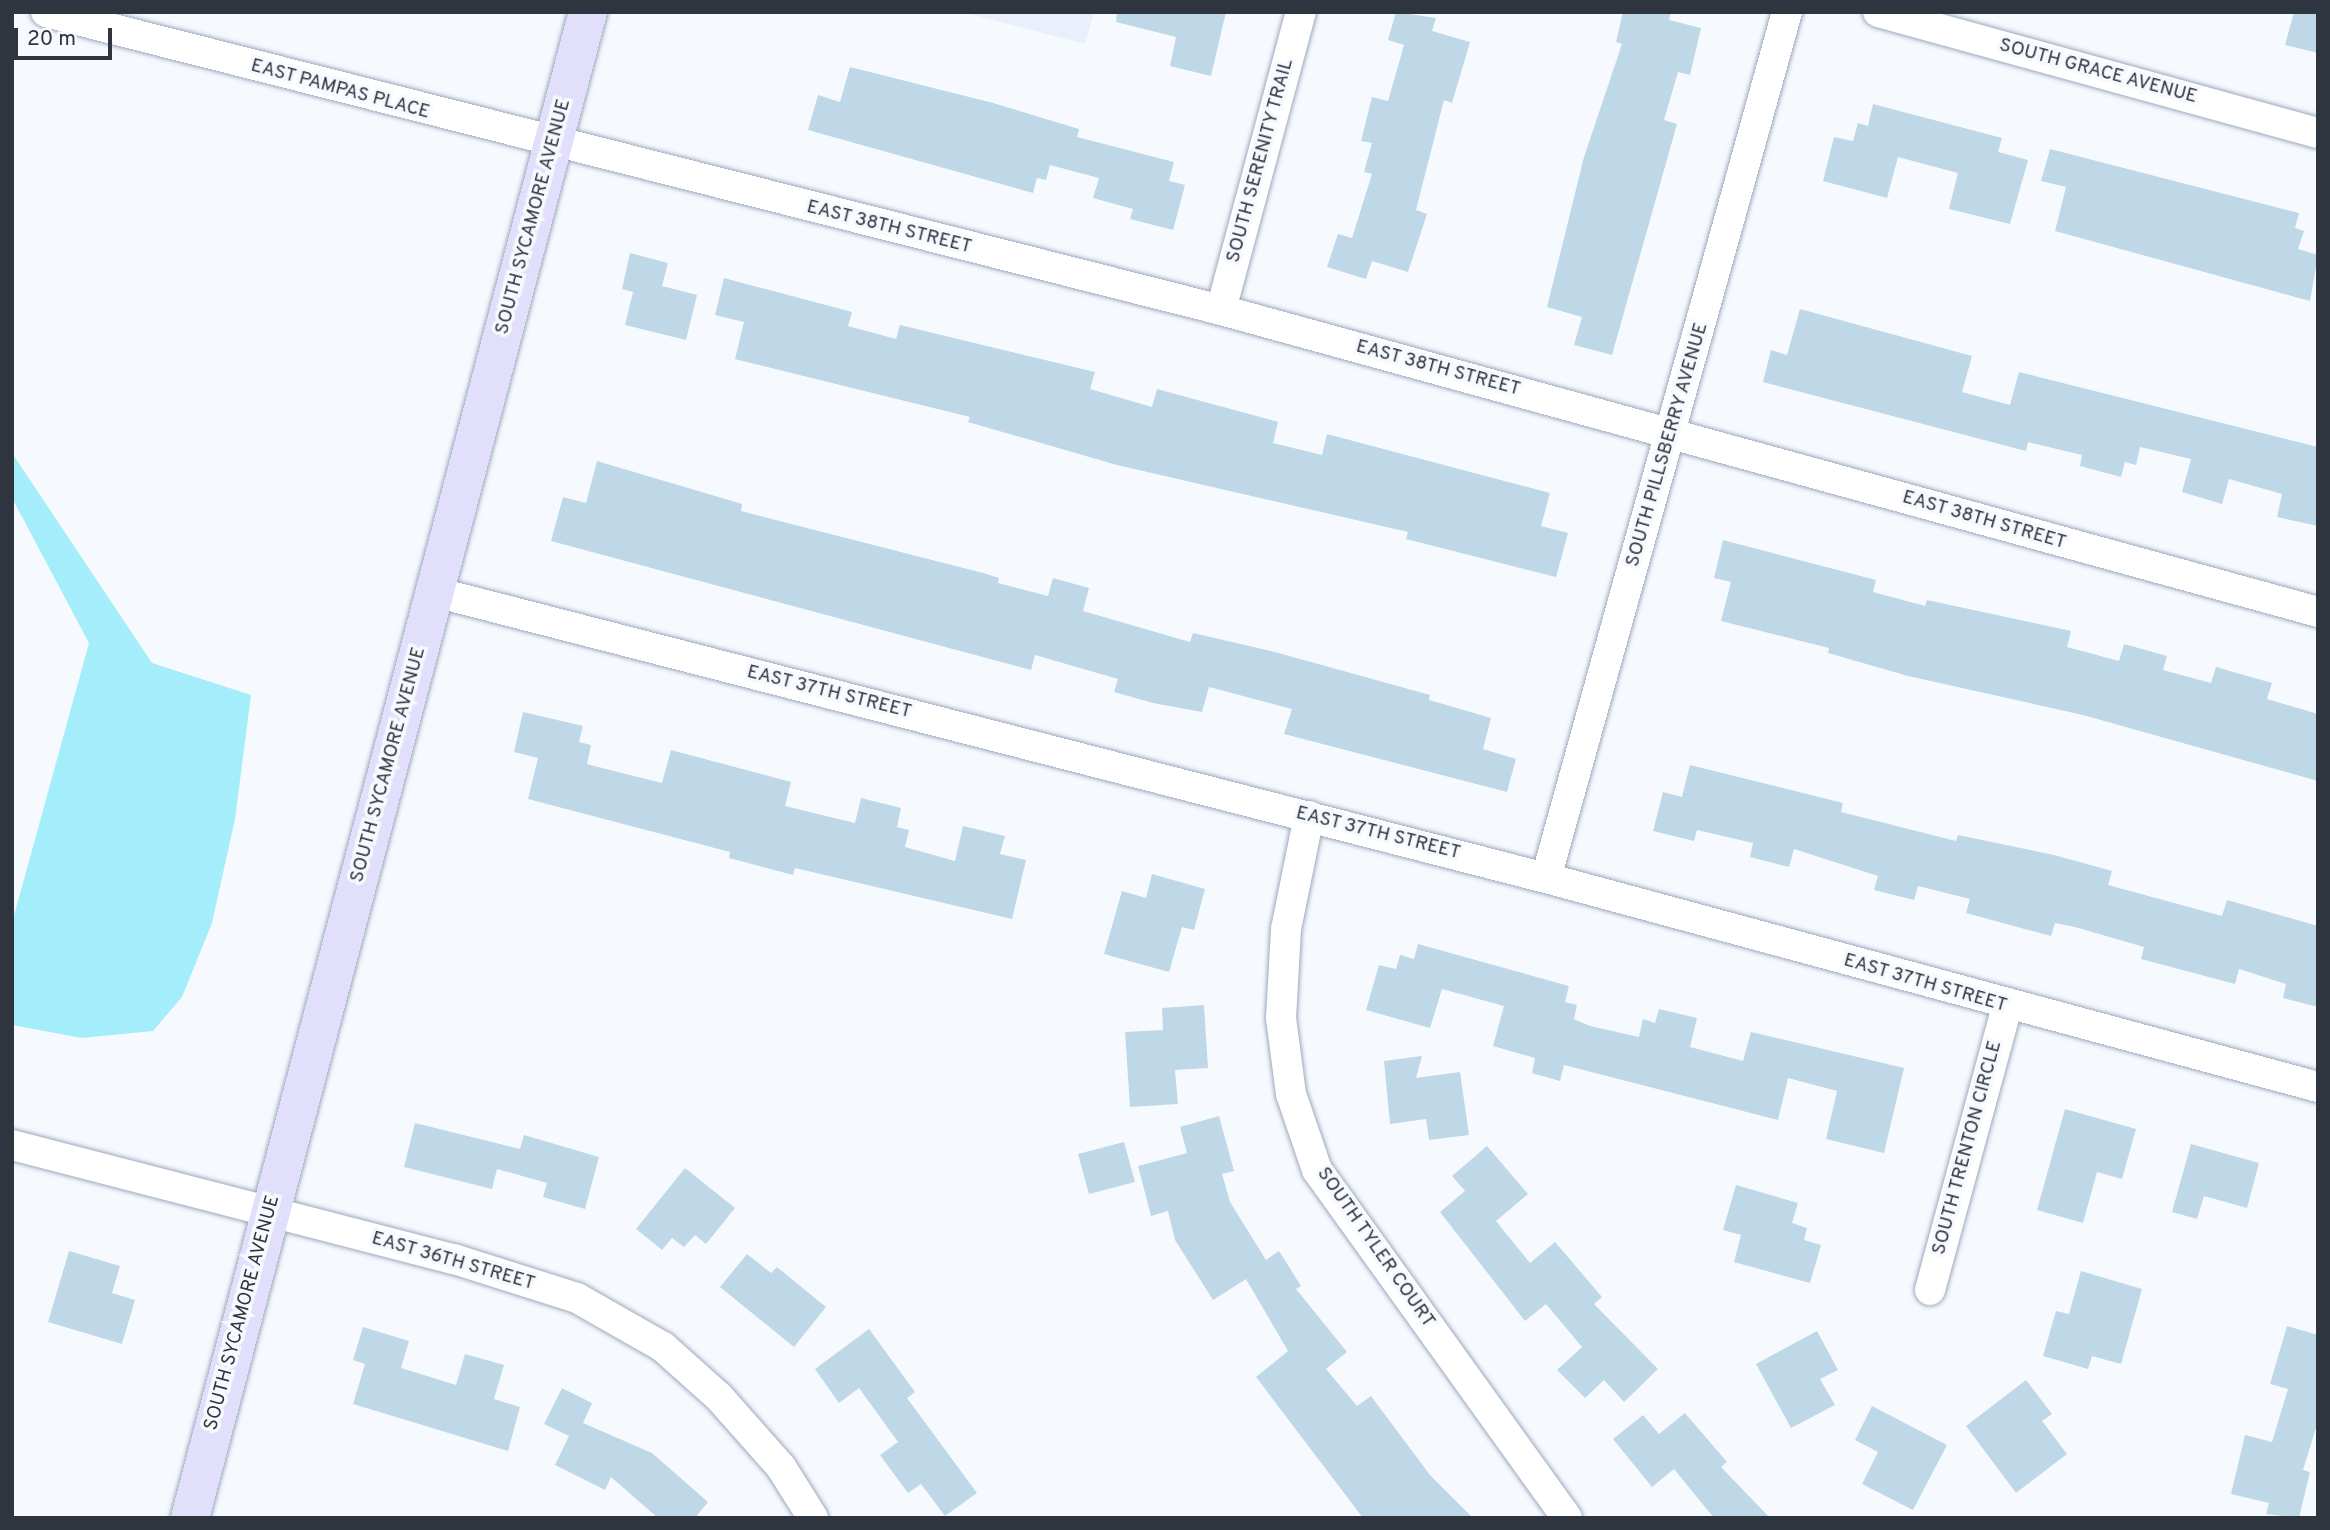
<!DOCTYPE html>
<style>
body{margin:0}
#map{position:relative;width:2330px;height:1530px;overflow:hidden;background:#f6f9fe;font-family:Overpass,sans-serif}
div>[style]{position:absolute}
.built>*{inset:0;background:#e9f0fc}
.water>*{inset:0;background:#a3eefa}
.building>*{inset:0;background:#bfd8e8}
.roads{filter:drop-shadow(0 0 2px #9ca9be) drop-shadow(0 0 2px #9ca9be)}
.street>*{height:30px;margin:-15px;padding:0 15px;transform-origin:15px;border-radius:15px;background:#fff}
.secondary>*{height:38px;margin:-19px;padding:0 19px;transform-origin:19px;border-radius:19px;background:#e1dffb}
span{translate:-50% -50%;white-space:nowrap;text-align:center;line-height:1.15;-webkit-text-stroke:7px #f6f9fe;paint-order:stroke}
.street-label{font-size:19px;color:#2f353e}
.frame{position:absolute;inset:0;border:14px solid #2f353e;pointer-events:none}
.scale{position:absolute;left:14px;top:28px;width:98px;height:32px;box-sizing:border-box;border:4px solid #2f353e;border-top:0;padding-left:9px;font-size:21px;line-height:24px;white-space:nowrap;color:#2f353e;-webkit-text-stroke:5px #f6f9fe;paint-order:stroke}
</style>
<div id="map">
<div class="built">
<div style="clip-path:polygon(963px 12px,1094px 12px,1085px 44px)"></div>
</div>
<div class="water">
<div style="clip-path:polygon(12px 453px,152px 663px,251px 695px,235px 819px,212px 923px,182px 997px,153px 1031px,82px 1038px,12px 1025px,12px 923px,89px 643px,12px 498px)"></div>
</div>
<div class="building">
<div style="clip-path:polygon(1117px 12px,1226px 12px,1211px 76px,1170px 66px,1176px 37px,1116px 22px)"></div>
<div style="clip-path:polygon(1396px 12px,1436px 18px,1432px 31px,1470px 42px,1452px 103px,1444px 100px,1416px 210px,1427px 214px,1408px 272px,1372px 261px,1366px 279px,1327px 267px,1338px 234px,1352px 238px,1372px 174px,1364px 172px,1372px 143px,1361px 141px,1372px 97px,1388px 101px,1404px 45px,1388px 40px)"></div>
<div style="clip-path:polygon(1623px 12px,1671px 12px,1669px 20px,1701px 28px,1690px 75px,1678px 72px,1664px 120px,1677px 124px,1612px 355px,1574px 345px,1582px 317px,1547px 307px,1584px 157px,1622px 44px,1616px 42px)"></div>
<div style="clip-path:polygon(2294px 12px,2318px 12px,2318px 53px,2285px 45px)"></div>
<div style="clip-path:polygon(850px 67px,993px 103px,1079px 129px,1077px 137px,1174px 162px,1169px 181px,1185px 185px,1173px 230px,1130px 219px,1133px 209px,1093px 198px,1099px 178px,1050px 165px,1046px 180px,1037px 178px,1033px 193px,808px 130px,818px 95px,840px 102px)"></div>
<div style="clip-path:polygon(1873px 104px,2002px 138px,1998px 152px,2028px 160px,2010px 224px,1949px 209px,1958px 173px,1898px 157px,1887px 198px,1823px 181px,1834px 137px,1853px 141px,1858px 123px,1868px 126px)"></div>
<div style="clip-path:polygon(2050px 149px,2299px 213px,2295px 228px,2304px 231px,2298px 249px,2318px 255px,2310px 301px,2055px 231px,2066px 187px,2041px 181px)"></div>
<div style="clip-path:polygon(630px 253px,668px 263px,662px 286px,697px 295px,686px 340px,625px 325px,633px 292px,622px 289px)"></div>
<div style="clip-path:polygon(724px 278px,852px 312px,848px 326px,896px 339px,900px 325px,1095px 372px,1090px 389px,1152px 407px,1157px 389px,1278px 422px,1273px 443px,1322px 455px,1327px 434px,1550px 493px,1541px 526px,1568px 533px,1556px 577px,1406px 539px,1408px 532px,1117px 465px,968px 422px,970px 417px,735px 359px,744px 322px,715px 315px)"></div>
<div style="clip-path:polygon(1800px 309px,1972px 356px,1962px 392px,2010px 405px,2019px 372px,2318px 447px,2318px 526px,2277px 517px,2282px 494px,2229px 479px,2222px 504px,2182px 492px,2191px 459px,2140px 447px,2136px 465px,2125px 462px,2121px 477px,2080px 466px,2082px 455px,2028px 442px,2026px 451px,1763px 382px,1771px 350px,1787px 355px)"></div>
<div style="clip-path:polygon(597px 461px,742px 504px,741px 511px,983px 573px,999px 578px,998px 583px,1048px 596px,1053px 578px,1089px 588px,1083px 611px,1190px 642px,1193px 633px,1275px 652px,1430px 695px,1429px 700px,1491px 718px,1483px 749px,1516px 759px,1507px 792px,1284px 734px,1292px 709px,1209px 687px,1202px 712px,1153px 703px,1114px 692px,1118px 679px,1035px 655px,1031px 670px,551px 541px,563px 497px,586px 503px)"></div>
<div style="clip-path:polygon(1723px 540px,1876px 580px,1873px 592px,1925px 606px,1927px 600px,2071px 631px,2067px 647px,2119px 661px,2124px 644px,2167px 656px,2163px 670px,2211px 683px,2216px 667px,2272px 683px,2267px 699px,2318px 714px,2318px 781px,2083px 715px,1908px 676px,1828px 653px,1829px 648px,1721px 621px,1731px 582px,1714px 578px)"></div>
<div style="clip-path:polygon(523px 712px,583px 726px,579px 742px,591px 745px,587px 764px,610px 770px,662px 783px,671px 750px,791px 782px,785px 806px,855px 823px,861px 798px,901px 808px,897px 827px,909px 830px,905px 847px,955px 861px,963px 826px,1005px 836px,1000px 854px,1026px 860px,1012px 919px,795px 868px,793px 875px,729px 858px,730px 852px,528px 799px,538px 758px,514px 752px)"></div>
<div style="clip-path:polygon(1690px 765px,1843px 803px,1841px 812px,1956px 841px,1958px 835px,2054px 855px,2112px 871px,2108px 885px,2222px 916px,2227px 900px,2318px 926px,2318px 1007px,2283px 998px,2286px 984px,2239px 969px,2235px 984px,2141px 959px,2144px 947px,2075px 927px,2055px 923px,2051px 936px,1966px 913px,1970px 899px,1918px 886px,1914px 900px,1874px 890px,1878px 876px,1794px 849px,1789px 867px,1750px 857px,1753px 843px,1697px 830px,1694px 841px,1653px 831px,1663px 792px,1682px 797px)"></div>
<div style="clip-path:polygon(1152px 874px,1205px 889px,1194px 930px,1182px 927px,1169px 972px,1104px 954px,1122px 891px,1146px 898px)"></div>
<div style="clip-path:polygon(1418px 944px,1569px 986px,1565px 1002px,1577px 1005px,1574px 1019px,1590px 1026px,1639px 1037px,1643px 1019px,1655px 1023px,1659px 1009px,1697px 1018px,1690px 1047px,1743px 1061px,1751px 1032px,1904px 1068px,1884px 1153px,1826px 1139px,1837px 1091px,1788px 1078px,1778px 1120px,1564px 1065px,1560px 1081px,1532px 1073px,1535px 1058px,1493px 1046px,1504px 1006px,1442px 989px,1430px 1028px,1366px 1010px,1379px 965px,1396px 969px,1400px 955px,1414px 959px)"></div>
<div style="clip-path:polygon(1204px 1005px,1208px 1068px,1175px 1070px,1178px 1104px,1130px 1107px,1125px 1032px,1163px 1030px,1162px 1008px)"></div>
<div style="clip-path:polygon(1422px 1056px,1416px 1078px,1460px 1072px,1469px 1135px,1429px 1140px,1426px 1119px,1390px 1124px,1384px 1061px)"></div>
<div style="clip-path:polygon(2065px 1109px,2136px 1129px,2122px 1179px,2097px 1172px,2083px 1223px,2037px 1210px)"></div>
<div style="clip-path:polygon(1219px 1116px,1234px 1171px,1222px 1174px,1230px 1202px,1266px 1260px,1279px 1251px,1301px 1286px,1296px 1289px,1347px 1352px,1326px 1369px,1357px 1406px,1371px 1396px,1430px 1475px,1473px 1518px,1363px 1518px,1256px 1377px,1288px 1351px,1246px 1279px,1213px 1300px,1175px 1240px,1168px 1211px,1151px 1216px,1138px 1166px,1187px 1153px,1180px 1127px)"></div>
<div style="clip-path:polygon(415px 1123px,520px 1149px,524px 1135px,599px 1157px,585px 1209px,543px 1197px,547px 1183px,497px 1169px,492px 1189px,404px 1167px)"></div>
<div style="clip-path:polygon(1124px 1142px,1135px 1182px,1089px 1194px,1078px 1154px)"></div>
<div style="clip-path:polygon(2191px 1144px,2259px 1163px,2247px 1208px,2204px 1196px,2197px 1219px,2172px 1212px)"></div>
<div style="clip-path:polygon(1487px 1146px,1528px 1194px,1496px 1221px,1530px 1263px,1555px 1242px,1602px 1297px,1594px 1304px,1658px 1369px,1624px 1402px,1604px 1380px,1585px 1398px,1557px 1370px,1582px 1347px,1546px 1304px,1525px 1321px,1440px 1212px,1465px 1191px,1452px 1176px)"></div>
<div style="clip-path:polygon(685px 1168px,735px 1208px,706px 1244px,695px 1235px,684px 1247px,672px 1238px,662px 1250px,636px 1229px)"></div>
<div style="clip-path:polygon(1736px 1185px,1798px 1203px,1792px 1223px,1807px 1228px,1804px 1240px,1821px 1245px,1810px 1283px,1734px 1262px,1741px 1235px,1723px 1230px)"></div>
<div style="clip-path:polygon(69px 1251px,120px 1266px,112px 1293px,135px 1300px,122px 1344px,48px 1322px)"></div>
<div style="clip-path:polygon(747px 1254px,771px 1273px,777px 1267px,826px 1307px,794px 1347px,720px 1287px)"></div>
<div style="clip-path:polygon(2081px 1271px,2142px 1289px,2121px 1364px,2092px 1356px,2088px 1369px,2043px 1356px,2056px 1311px,2069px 1314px)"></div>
<div style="clip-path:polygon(2287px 1326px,2318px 1335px,2318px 1421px,2303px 1470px,2310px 1472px,2299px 1518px,2266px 1514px,2269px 1503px,2231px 1494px,2245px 1435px,2272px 1442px,2288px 1389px,2270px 1384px)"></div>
<div style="clip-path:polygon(363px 1327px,409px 1341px,401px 1368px,456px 1385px,465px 1354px,504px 1365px,494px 1399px,520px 1407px,508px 1451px,353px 1404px,365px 1364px,353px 1360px)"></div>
<div style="clip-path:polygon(869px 1329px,915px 1392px,907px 1398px,977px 1493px,945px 1516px,921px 1484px,908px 1493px,880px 1455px,898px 1442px,859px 1388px,839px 1403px,815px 1369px)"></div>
<div style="clip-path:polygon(1817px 1331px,1838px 1370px,1820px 1379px,1835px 1405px,1791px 1428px,1756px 1364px)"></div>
<div style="clip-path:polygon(2026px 1380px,2052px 1414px,2042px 1421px,2067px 1454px,2016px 1493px,1966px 1426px)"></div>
<div style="clip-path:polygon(562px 1388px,592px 1403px,583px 1423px,652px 1453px,708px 1502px,695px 1518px,658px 1518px,611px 1477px,605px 1490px,555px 1465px,569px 1436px,544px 1424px)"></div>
<div style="clip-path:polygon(1872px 1406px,1947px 1445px,1913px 1510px,1862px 1484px,1878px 1452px,1855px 1440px)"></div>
<div style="clip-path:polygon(1685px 1413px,1727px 1462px,1721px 1467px,1770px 1518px,1714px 1518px,1674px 1469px,1652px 1487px,1613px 1439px,1643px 1415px,1659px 1434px)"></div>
</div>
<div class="roads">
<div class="street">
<div style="left:46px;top:12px;width:1212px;rotate:14.23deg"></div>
<div style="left:1221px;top:310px;width:1138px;rotate:15.39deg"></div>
<div style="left:1878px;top:12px;width:456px;rotate:15.4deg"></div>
<div style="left:1221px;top:310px;width:309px;rotate:-75deg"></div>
<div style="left:435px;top:592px;width:1147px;rotate:14.44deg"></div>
<div style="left:1546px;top:878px;width:800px;rotate:15.15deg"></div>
<div style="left:1309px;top:816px;width:115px;rotate:101.5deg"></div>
<div style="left:1286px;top:929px;width:89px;rotate:93.2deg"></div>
<div style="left:1281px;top:1018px;width:77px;rotate:82.5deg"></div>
<div style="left:1291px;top:1094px;width:80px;rotate:71.1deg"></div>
<div style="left:1317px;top:1170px;width:428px;rotate:54.3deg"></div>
<div style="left:1546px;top:878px;width:899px;rotate:-74.45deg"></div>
<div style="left:12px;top:1145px;width:456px;rotate:14.5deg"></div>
<div style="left:454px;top:1259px;width:129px;rotate:17.6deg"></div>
<div style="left:577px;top:1298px;width:99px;rotate:29.7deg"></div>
<div style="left:663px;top:1347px;width:75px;rotate:41.8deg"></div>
<div style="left:719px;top:1397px;width:94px;rotate:48.5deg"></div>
<div style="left:781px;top:1467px;width:60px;rotate:57.9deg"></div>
<div style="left:1930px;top:1290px;width:293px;rotate:-74.8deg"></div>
</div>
<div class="secondary">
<div style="left:190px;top:1518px;width:1558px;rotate:-75.2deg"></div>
</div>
</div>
<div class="street-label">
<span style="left:2098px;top:72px;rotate:15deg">SOUTH GRACE AVENUE</span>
<span style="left:340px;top:90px;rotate:15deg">EAST PAMPAS PLACE</span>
<span style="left:1261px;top:161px;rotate:-75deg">SOUTH SERENITY TRAIL</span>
<span style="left:534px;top:217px;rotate:-75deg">SOUTH SYCAMORE AVENUE</span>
<span style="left:889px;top:228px;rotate:14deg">EAST 38TH STREET</span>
<span style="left:1438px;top:369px;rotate:15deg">EAST 38TH STREET</span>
<span style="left:1668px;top:445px;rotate:-74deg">SOUTH PILLSBERRY AVENUE</span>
<span style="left:1984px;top:521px;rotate:16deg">EAST 38TH STREET</span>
<span style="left:829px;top:693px;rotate:14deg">EAST 37TH STREET</span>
<span style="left:389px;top:765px;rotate:-75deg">SOUTH SYCAMORE AVENUE</span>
<span style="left:1378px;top:834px;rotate:14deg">EAST 37TH STREET</span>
<span style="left:1925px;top:984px;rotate:16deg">EAST 37TH STREET</span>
<span style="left:1968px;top:1148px;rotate:-75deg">SOUTH TRENTON CIRCLE</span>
<span style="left:1375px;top:1248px;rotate:55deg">SOUTH TYLER COURT</span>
<span style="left:453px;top:1262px;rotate:16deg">EAST 36TH STREET</span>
<span style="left:243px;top:1313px;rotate:-75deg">SOUTH SYCAMORE AVENUE</span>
</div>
<div class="frame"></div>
<div class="scale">20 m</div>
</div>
